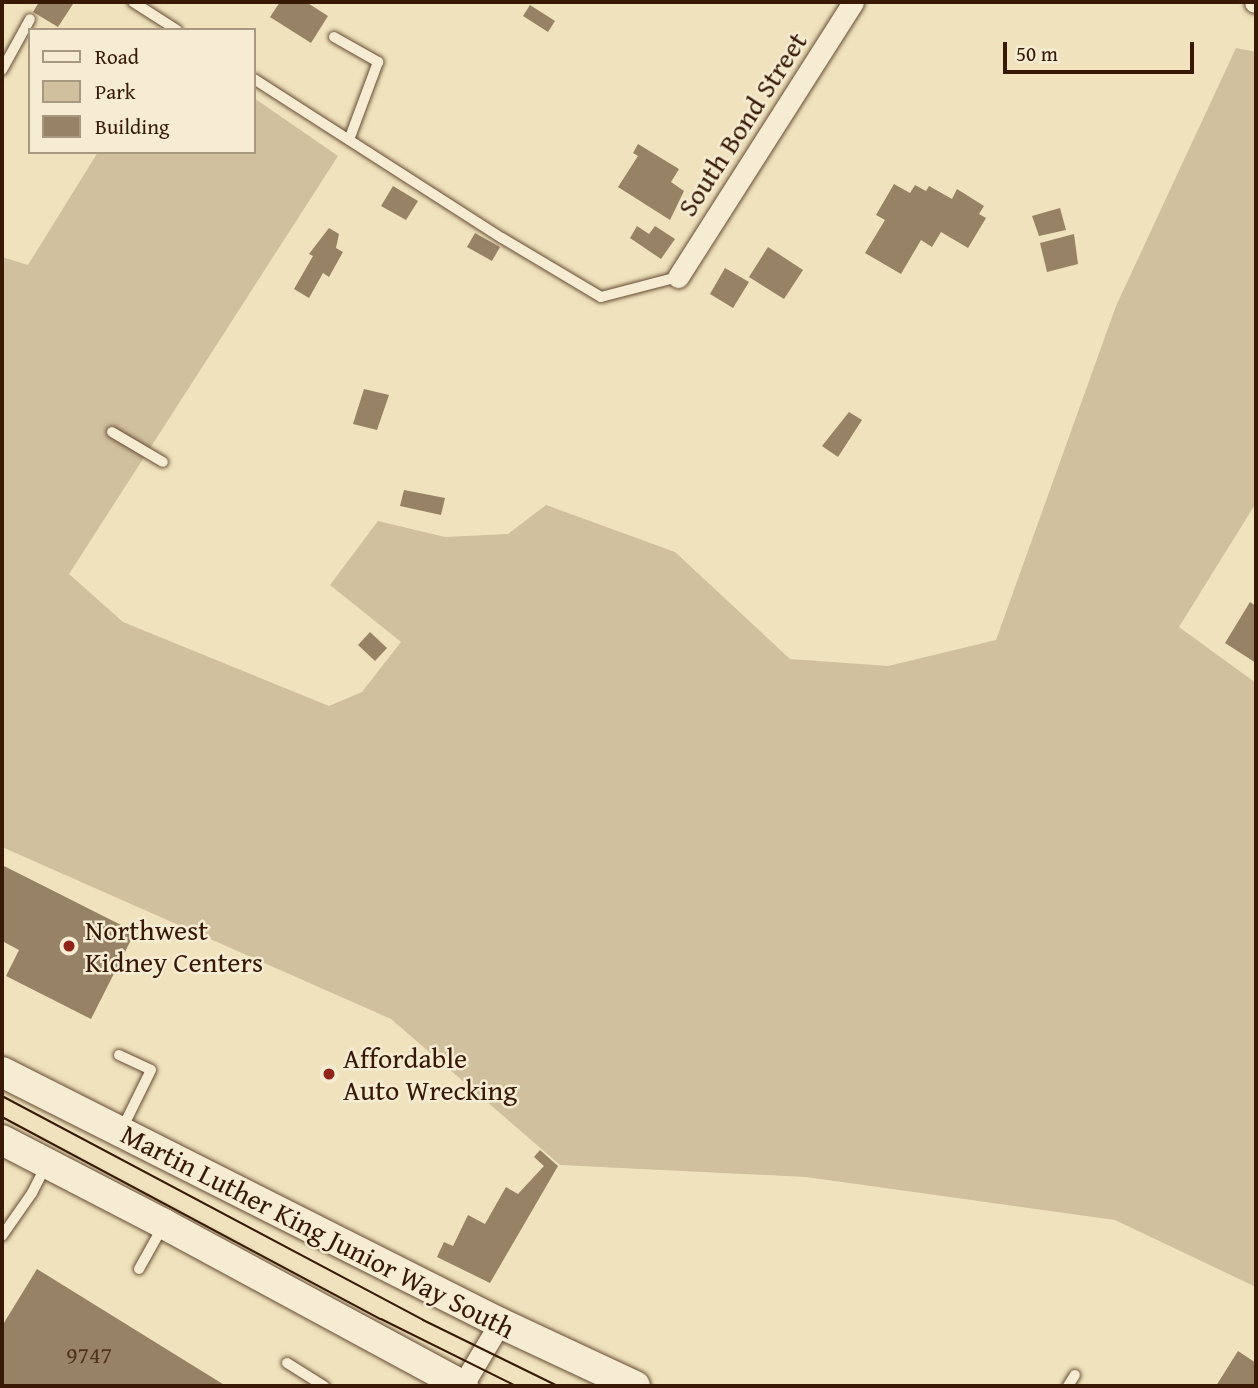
<!DOCTYPE html>
<style>
body{margin:0}
#map{position:relative;width:1258px;height:1388px;overflow:hidden;background:#efe2bc;font-family:"Gentium Book Plus",serif}
div>[style]{position:absolute}
.green>*{inset:0;background:#d0c09d}
.building>*{inset:0;background:#978265}
.roads{filter:drop-shadow(0 0 2px #664b34) drop-shadow(0 0 2px #664b34)}
.service>*{height:10px;margin:-5px;padding:0 5px;transform-origin:5px;border-radius:5px;background:#f5ecd3}
.minor>*{height:21px;margin:-10.5px;padding:0 10.5px;transform-origin:10.5px;border-radius:10.5px;background:#f5ecd3}
.secondary>*{height:30px;margin:-15px;padding:0 15px;transform-origin:15px;border-radius:15px;background:#f5ecd3}
.tram>*{height:2px;margin:-1px;padding:0 1px;transform-origin:1px;border-radius:1px;background:#381906}
.dots>*{width:19px;height:19px;translate:-50% -50%;box-sizing:border-box;border:4px solid #f5ecd3;border-radius:50%}
span{translate:-50% -50%;white-space:nowrap;text-align:center;line-height:1.15;-webkit-text-stroke:5px #f5ecd3;paint-order:stroke}
.number-label{font-size:24px;color:#50331e}
.number-label span{-webkit-text-stroke-width:0}
.street-label{font-size:28px;color:#381906}
.poi-label{font-size:28px;color:#381906}
.left{translate:0 -50%;text-align:left}
.frame{position:absolute;inset:0;border:4px solid #381906;pointer-events:none}
.legend{position:absolute;left:28px;top:28px;width:228px;height:126px;box-sizing:border-box;background:#f5ecd3;border:2px solid #a99881;margin:0;padding:9px 12px;list-style:none;font-size:21px;color:#381906}
.legend li{display:flex;align-items:center;gap:14px;height:35px}
.legend b{width:35px;border:2px solid #a99881}
.scale{position:absolute;left:1003px;top:42px;width:191px;height:32px;box-sizing:border-box;border:4px solid #381906;border-top:0;padding-left:9px;font-size:21px;line-height:24px;white-space:nowrap;color:#381906;-webkit-text-stroke:5px #f5ecd3;paint-order:stroke}
</style>
<div id="map">
<div class="green">
<div style="clip-path:polygon(1236px 48px,1256px 52px,1256px 503px,1179px 627px,1256px 683px,1256px 1287px,1115px 1220px,806px 1177px,560px 1165px,391px 1019px,2px 847px,2px 257px,28px 265px,98px 152px,254px 152px,254px 98px,338px 156px,69px 574px,123px 622px,329px 706px,362px 692px,401px 642px,330px 585px,378px 521px,445px 537px,508px 534px,546px 505px,675px 552px,790px 659px,888px 666px,996px 640px,1116px 306px)"></div>
</div>
<div class="building">
<div style="clip-path:polygon(39px 2px,69px 2px,73px 4px,58px 27px,33px 12px)"></div>
<div style="clip-path:polygon(280px 2px,306px 2px,328px 16px,311px 43px,270px 17px)"></div>
<div style="clip-path:polygon(530px 5px,555px 21px,548px 32px,523px 16px)"></div>
<div style="clip-path:polygon(638px 144px,679px 169px,671px 182px,684px 191px,670px 220px,618px 187px,638px 156px,633px 153px)"></div>
<div style="clip-path:polygon(894px 184px,910px 193px,915px 185px,926px 191px,929px 186px,952px 199px,957px 189px,984px 206px,979px 214px,986px 218px,968px 248px,941px 232px,932px 247px,921px 240px,901px 274px,865px 253px,885px 220px,876px 215px)"></div>
<div style="clip-path:polygon(393px 186px,418px 201px,406px 220px,381px 206px)"></div>
<div style="clip-path:polygon(1060px 208px,1066px 230px,1039px 236px,1032px 216px)"></div>
<div style="clip-path:polygon(637px 226px,649px 234px,655px 226px,675px 239px,661px 259px,630px 238px)"></div>
<div style="clip-path:polygon(329px 228px,339px 234px,336px 248px,343px 252px,329px 277px,323px 273px,309px 298px,294px 289px,313px 256px,309px 254px)"></div>
<div style="clip-path:polygon(475px 233px,500px 247px,492px 261px,467px 247px)"></div>
<div style="clip-path:polygon(1074px 234px,1078px 264px,1047px 272px,1040px 243px)"></div>
<div style="clip-path:polygon(768px 247px,803px 270px,784px 299px,749px 277px)"></div>
<div style="clip-path:polygon(725px 268px,749px 282px,733px 308px,710px 294px)"></div>
<div style="clip-path:polygon(364px 389px,389px 395px,377px 430px,353px 424px)"></div>
<div style="clip-path:polygon(849px 412px,862px 420px,838px 457px,822px 446px)"></div>
<div style="clip-path:polygon(404px 490px,445px 498px,441px 515px,400px 506px)"></div>
<div style="clip-path:polygon(1250px 602px,1256px 606px,1256px 663px,1225px 643px)"></div>
<div style="clip-path:polygon(370px 632px,387px 648px,375px 661px,358px 645px)"></div>
<div style="clip-path:polygon(2px 865px,135px 932px,91px 1019px,6px 976px,19px 950px,2px 941px)"></div>
<div style="clip-path:polygon(540px 1150px,558px 1166px,490px 1283px,437px 1257px,444px 1242px,453px 1246px,468px 1215px,485px 1224px,506px 1187px,518px 1194px,544px 1166px,534px 1157px)"></div>
<div style="clip-path:polygon(37px 1269px,226px 1386px,5px 1386px,2px 1384px,2px 1326px)"></div>
<div style="clip-path:polygon(1238px 1351px,1256px 1363px,1256px 1386px,1216px 1386px)"></div>
</div>
<div class="roads">
<div class="service">
<div style="left:133px;top:2px;width:52px;rotate:32.5deg"></div>
<div style="left:334px;top:37px;width:51px;rotate:29.6deg"></div>
<div style="left:378px;top:62px;width:83px;rotate:110.4deg"></div>
<div style="left:2px;top:70px;width:58px;rotate:-61.2deg"></div>
<div style="left:254px;top:79px;width:295px;rotate:32.7deg"></div>
<div style="left:502px;top:238px;width:115px;rotate:30.8deg"></div>
<div style="left:601px;top:297px;width:80px;rotate:-14.6deg"></div>
<div style="left:112px;top:432px;width:59px;rotate:30.5deg"></div>
<div style="left:119px;top:1055px;width:35px;rotate:25deg"></div>
<div style="left:151px;top:1070px;width:66px;rotate:116.2deg"></div>
<div style="left:2px;top:1236px;width:52px;rotate:-55.1deg"></div>
<div style="left:32px;top:1193px;width:30px;rotate:-63deg"></div>
<div style="left:139px;top:1269px;width:49px;rotate:-60.8deg"></div>
<div style="left:287px;top:1363px;width:44px;rotate:31.9deg"></div>
<div style="left:1068px;top:1386px;width:13px;rotate:-58deg"></div>
</div>
<div class="minor">
<div style="left:1255px;top:2px;width:1px"></div>
<div style="left:678px;top:277px;width:326px;rotate:-57.5deg"></div>
<div style="left:462px;top:1386px;width:74px;rotate:-58.9deg"></div>
</div>
<div class="secondary">
<div style="left:2px;top:1072px;width:558px;rotate:26.75deg"></div>
<div style="left:500px;top:1323px;width:149px;rotate:25deg"></div>
<div style="left:2px;top:1140px;width:182px;rotate:27.4deg"></div>
<div style="left:164px;top:1224px;width:340px;rotate:28.4deg"></div>
</div>
</div>
<div class="tram">
<div style="left:2px;top:1096px;width:477px;rotate:28deg"></div>
<div style="left:423px;top:1320px;width:150px;rotate:26.1deg"></div>
<div style="left:2px;top:1117px;width:429px;rotate:28.1deg"></div>
<div style="left:381px;top:1319px;width:151px;rotate:26.4deg"></div>
</div>
<div class="dots">
<div style="left:69px;top:946px;background:#8f2418"></div>
<div style="left:329px;top:1074px;background:#8f2418"></div>
</div>
<div class="number-label">
<span style="left:89px;top:1355px">9747</span>
</div>
<div class="street-label">
<span style="left:742px;top:124px;rotate:-57deg">South Bond Street</span>
<span style="left:318px;top:1231px;rotate:27deg">Martin Luther King Junior Way South</span>
</div>
<div class="poi-label">
<span class="left" style="left:85px;top:946px">Northwest<br>Kidney Centers</span>
<span class="left" style="left:343px;top:1074px">Affordable<br>Auto Wrecking</span>
</div>
<div class="frame"></div>
<ul class="legend">
<li><b style="height:9px;background:#f5ecd3"></b>Road</li>
<li><b style="height:19px;background:#d0c09d"></b>Park</li>
<li><b style="height:19px;background:#978265"></b>Building</li>
</ul>
<div class="scale">50 m</div>
</div>
